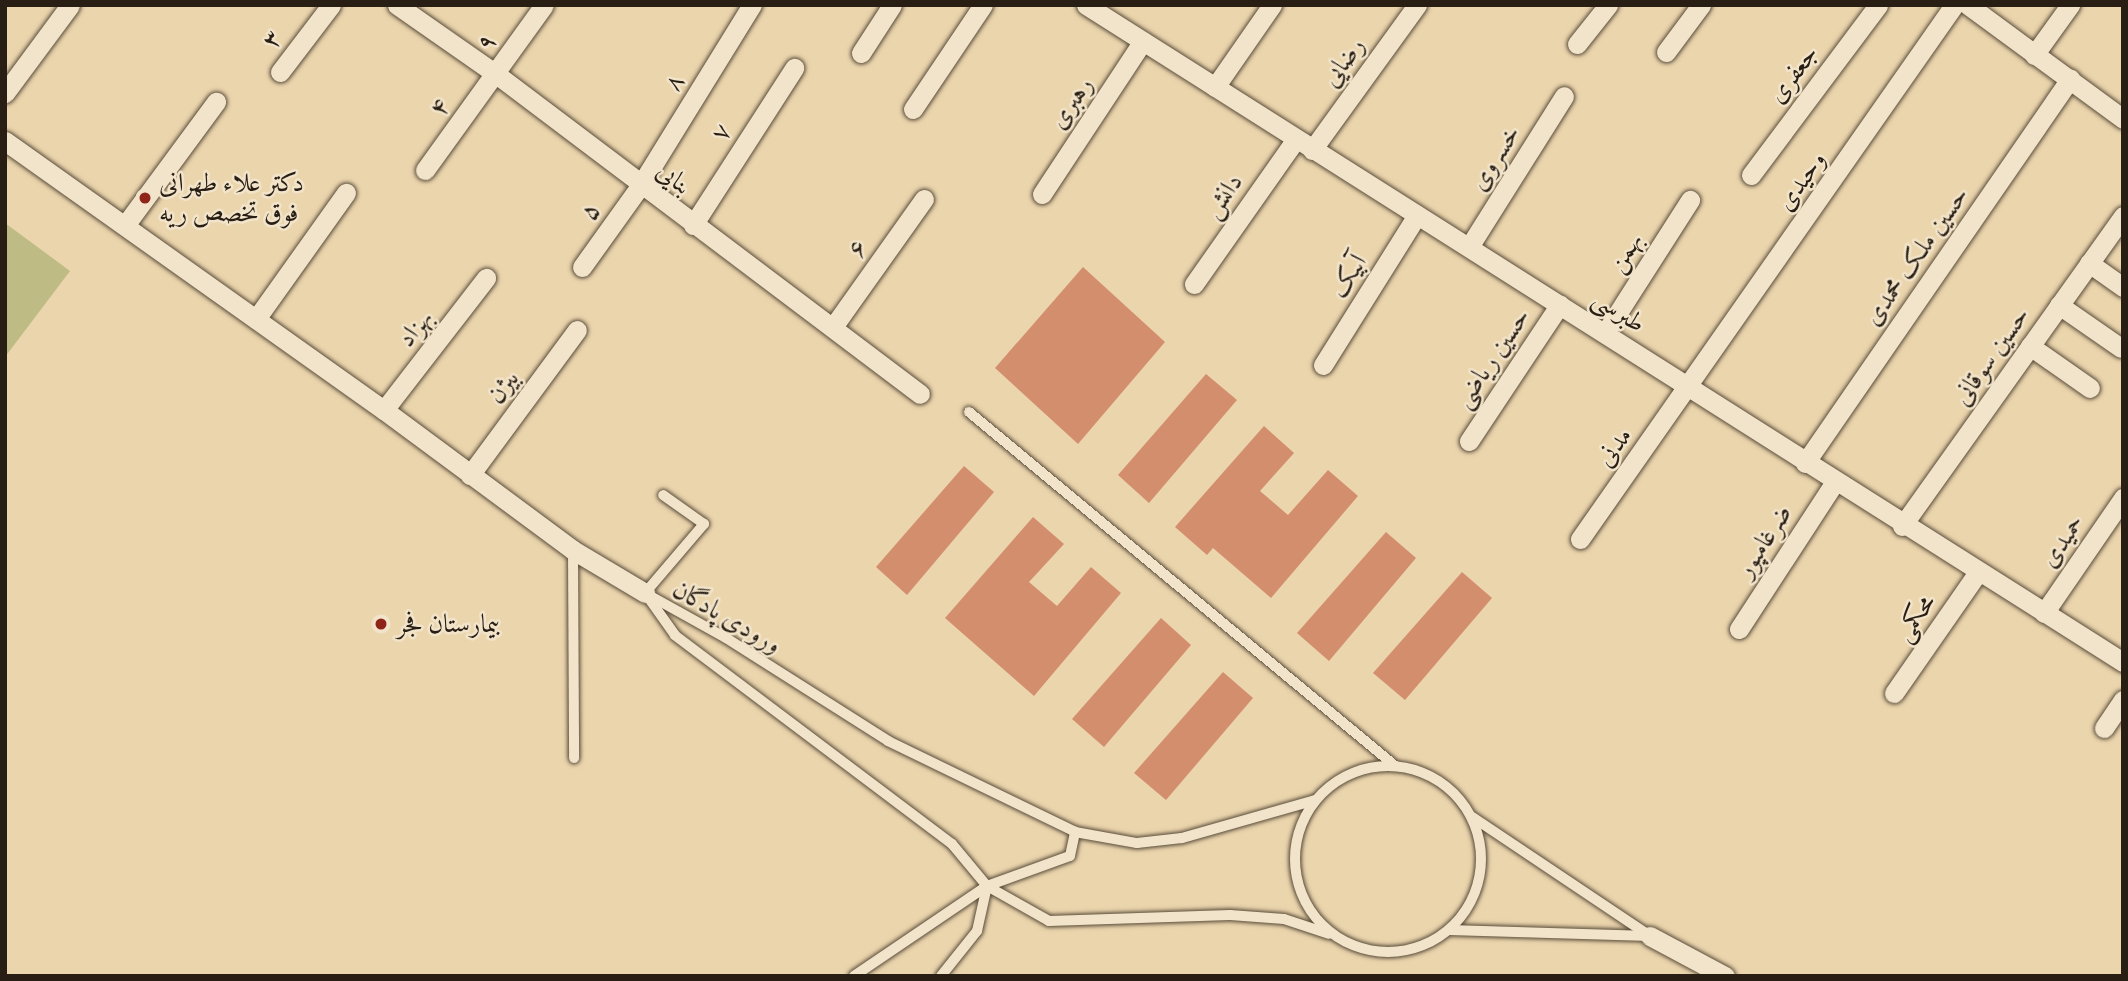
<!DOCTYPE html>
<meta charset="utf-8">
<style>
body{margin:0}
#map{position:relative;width:2128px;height:981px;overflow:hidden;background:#ebd5ad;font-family:"EB Garamond",Amiri,serif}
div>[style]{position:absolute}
.green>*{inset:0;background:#bebb85}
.building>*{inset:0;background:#d38e6e}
.roads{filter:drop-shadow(0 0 2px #594c3a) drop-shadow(0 0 2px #594c3a)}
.service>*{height:10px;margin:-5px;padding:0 5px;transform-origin:5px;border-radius:5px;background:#f2e4ca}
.service>.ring{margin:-5px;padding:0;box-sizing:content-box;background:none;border:10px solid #f2e4ca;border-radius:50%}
.minor>*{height:19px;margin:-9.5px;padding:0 9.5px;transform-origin:9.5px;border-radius:9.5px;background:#f2e4ca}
.dots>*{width:19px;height:19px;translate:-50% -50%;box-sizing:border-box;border:4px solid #f2e4ca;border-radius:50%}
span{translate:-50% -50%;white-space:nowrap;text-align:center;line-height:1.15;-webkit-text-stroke:5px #f2e4ca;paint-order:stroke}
.street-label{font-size:26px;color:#281e13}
.poi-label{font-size:26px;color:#281e13}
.left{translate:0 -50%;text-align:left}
.frame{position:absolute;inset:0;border:7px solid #281e13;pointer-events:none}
</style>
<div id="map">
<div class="green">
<div style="clip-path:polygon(5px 223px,70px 271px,5px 357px)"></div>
</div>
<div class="building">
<div style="clip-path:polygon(1083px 267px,1165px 342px,1078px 444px,995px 368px)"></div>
<div style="clip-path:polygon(1206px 374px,1237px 400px,1149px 503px,1118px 475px)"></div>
<div style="clip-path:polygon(1264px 426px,1294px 453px,1260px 491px,1288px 515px,1328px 470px,1358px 496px,1271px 598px,1213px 548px,1207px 555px,1175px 527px)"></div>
<div style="clip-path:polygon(964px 466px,994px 492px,907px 595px,876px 567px)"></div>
<div style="clip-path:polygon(1033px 517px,1064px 544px,1029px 582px,1057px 606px,1091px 567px,1121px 593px,1034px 696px,945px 618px)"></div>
<div style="clip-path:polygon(1386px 532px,1416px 558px,1329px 661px,1297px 633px)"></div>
<div style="clip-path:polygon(1462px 572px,1492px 598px,1405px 700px,1373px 673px)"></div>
<div style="clip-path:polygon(1161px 618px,1191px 645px,1104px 747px,1072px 719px)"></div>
<div style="clip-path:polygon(1223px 672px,1253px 698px,1166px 800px,1134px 773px)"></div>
</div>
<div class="roads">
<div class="service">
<div style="left:969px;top:412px;width:552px;rotate:39.71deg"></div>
<div style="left:573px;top:550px;width:208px;rotate:89.7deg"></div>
<div style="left:645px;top:593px;width:91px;rotate:-49.5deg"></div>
<div style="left:704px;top:524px;width:50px;rotate:-144.7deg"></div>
<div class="ring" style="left:1295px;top:766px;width:176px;height:176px"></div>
<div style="left:987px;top:886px;width:55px;rotate:-129.8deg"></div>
<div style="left:952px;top:844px;width:347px;rotate:-143deg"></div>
<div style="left:675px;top:635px;width:52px;rotate:-125.5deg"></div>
<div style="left:645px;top:593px;width:93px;rotate:29.1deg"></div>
<div style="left:726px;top:638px;width:192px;rotate:32.4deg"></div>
<div style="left:888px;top:741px;width:208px;rotate:25.9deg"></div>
<div style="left:1449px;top:930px;width:201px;rotate:1.7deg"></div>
<div style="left:1650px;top:936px;width:214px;rotate:-146.2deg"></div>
<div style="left:854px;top:976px;width:161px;rotate:-34.1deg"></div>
<div style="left:987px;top:886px;width:88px;rotate:-19.9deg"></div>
<div style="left:1070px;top:856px;width:25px;rotate:-78deg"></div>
<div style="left:1075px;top:832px;width:63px;rotate:10.1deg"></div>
<div style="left:1137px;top:843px;width:45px;rotate:-6.3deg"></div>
<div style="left:1182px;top:838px;width:138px;rotate:-15.9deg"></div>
<div style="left:941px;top:976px;width:58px;rotate:-51.3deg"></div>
<div style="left:977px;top:931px;width:46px;rotate:-77.5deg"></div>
<div style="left:987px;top:886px;width:71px;rotate:29.4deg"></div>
<div style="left:1049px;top:921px;width:181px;rotate:-1.9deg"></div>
<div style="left:1230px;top:915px;width:54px;rotate:4.2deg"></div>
<div style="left:1284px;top:919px;width:47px;rotate:18.4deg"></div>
</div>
<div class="minor">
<div style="left:397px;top:5px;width:121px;rotate:34.9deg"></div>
<div style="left:496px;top:74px;width:531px;rotate:37.04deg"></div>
<div style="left:1086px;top:5px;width:1228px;rotate:32.36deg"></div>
<div style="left:1968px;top:5px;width:192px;rotate:36.3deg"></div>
<div style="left:1577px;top:44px;width:50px;rotate:-51.5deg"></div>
<div style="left:1666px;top:52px;width:59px;rotate:-53.3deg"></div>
<div style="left:861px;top:53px;width:57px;rotate:-57.1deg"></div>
<div style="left:2034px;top:55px;width:62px;rotate:-54.2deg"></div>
<div style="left:280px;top:72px;width:84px;rotate:-52.7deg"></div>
<div style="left:1215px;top:87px;width:100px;rotate:-55.2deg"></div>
<div style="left:5px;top:93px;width:109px;rotate:-53.5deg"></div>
<div style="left:913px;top:109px;width:125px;rotate:-56.1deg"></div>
<div style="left:5px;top:141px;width:465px;rotate:35.4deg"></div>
<div style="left:384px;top:410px;width:235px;rotate:36.5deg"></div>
<div style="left:573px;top:550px;width:84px;rotate:30.8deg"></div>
<div style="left:1312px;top:150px;width:179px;rotate:-54.1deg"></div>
<div style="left:425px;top:170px;width:203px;rotate:-54.2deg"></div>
<div style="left:1751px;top:175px;width:212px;rotate:-53.2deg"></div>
<div style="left:1042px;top:194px;width:183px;rotate:-56.6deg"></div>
<div style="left:126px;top:224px;width:152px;rotate:-53.6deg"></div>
<div style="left:693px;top:225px;width:187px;rotate:-57.2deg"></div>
<div style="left:1469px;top:247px;width:178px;rotate:-57.8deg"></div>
<div style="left:2089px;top:263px;width:42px;rotate:35.2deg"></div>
<div style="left:582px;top:267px;width:100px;rotate:-54.4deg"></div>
<div style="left:640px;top:186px;width:213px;rotate:-58.3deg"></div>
<div style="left:1194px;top:284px;width:177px;rotate:-54.9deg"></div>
<div style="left:2059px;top:305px;width:75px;rotate:34.7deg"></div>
<div style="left:256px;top:319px;width:155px;rotate:-54.5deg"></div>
<div style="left:833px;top:327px;width:157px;rotate:-54.6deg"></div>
<div style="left:1605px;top:333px;width:158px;rotate:-57.4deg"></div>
<div style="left:2030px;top:346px;width:73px;rotate:35deg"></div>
<div style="left:1323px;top:365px;width:177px;rotate:-57.9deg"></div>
<div style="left:384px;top:410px;width:167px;rotate:-52.3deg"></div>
<div style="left:1469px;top:441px;width:164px;rotate:-56.4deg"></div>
<div style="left:1805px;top:463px;width:467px;rotate:-55.4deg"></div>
<div style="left:470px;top:475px;width:180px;rotate:-53.6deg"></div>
<div style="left:1902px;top:526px;width:381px;rotate:-54.5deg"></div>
<div style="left:1580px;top:539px;width:652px;rotate:-54.99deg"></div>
<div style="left:2044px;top:613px;width:140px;rotate:-55.5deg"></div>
<div style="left:1739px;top:629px;width:174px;rotate:-56.9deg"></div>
<div style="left:1894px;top:693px;width:147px;rotate:-55.2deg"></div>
<div style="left:2104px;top:728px;width:34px;rotate:-56deg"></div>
<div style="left:1650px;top:936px;width:85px;rotate:28.1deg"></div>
</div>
</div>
<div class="dots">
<div style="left:145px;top:198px;background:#8f2418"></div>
<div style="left:381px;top:624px;background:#8f2418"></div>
</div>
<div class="street-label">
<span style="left:272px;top:39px;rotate:-53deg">۳</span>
<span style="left:486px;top:42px;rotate:-55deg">۹</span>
<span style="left:1343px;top:62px;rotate:-54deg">رضایی</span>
<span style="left:1793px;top:74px;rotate:-53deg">جعفری</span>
<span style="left:674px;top:82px;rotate:-58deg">۸</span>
<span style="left:1071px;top:103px;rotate:-56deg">رهبری</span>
<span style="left:439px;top:107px;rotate:-54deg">۴</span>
<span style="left:721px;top:132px;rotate:-57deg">۷</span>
<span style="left:1495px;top:158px;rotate:-58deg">خسروی</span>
<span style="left:674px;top:178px;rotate:37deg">بنایی</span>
<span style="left:1801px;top:181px;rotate:-55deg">وحیدی</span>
<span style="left:1223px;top:196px;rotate:-55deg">دانش</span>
<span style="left:590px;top:211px;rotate:-54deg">۵</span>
<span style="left:857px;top:248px;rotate:-55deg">۶</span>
<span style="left:1625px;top:252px;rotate:-57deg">بهمن</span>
<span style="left:1916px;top:256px;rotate:-55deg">حسین ملک محمدی</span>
<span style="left:1348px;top:276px;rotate:-58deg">آبیک</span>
<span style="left:1619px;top:311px;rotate:33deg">طبرسی</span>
<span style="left:415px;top:328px;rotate:-52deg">بهزاد</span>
<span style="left:1991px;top:356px;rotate:-55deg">حسین سوقانی</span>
<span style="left:1492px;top:358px;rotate:-56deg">حسین ریاضی</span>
<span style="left:503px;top:387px;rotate:-54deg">بیژن</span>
<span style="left:1614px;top:447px;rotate:-54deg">مدنی</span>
<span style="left:1764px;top:541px;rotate:-57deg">ضرغامپور</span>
<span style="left:2062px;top:541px;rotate:-56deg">حمیدی</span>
<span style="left:727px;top:617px;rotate:30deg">ورودی پادگان</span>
<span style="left:1915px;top:618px;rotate:-55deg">محکمی</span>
</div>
<div class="poi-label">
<span class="left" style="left:159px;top:198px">دکتر علاء طهرانی<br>فوق تخصص ریه</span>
<span class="left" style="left:397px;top:624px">بیمارستان فجر</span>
</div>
<div class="frame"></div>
</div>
